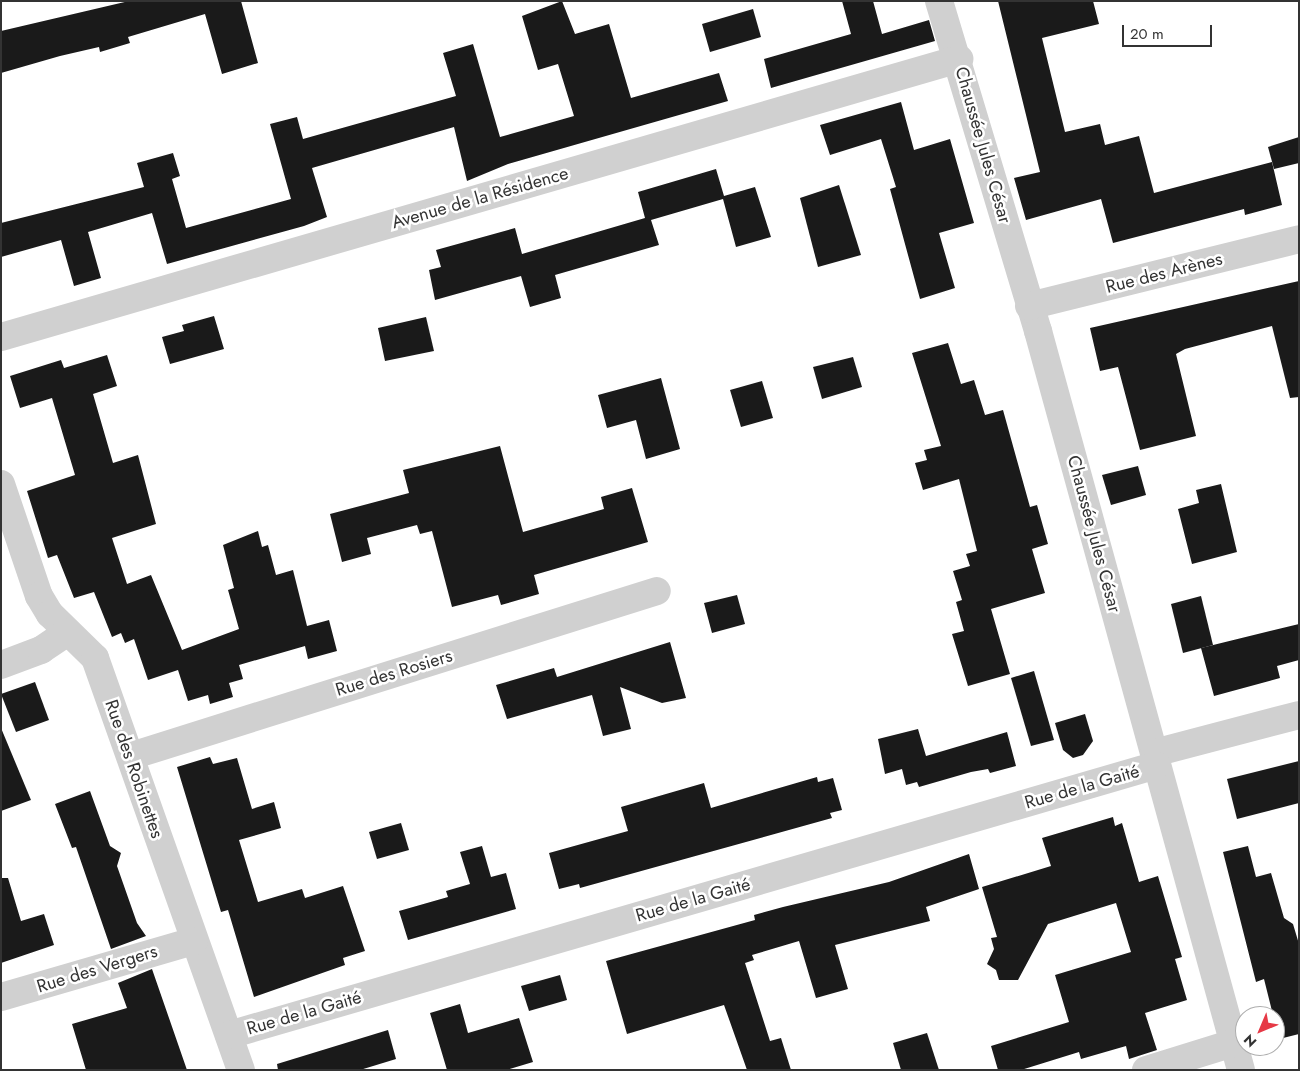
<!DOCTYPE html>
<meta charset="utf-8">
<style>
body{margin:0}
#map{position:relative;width:1300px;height:1071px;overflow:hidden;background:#fff;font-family:Jost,sans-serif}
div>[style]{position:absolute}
.building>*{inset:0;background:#1a1a1a}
.minor>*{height:28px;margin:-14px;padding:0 14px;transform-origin:14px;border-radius:14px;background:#d0d0d0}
span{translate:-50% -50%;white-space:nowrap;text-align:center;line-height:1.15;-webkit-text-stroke:5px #fff;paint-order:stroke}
.street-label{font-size:18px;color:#333}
.frame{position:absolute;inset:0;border:2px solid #333;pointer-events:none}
.north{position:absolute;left:1235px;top:1006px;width:50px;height:50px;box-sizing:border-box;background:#fff;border:1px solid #adadad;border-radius:50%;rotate:225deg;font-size:14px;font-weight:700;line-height:20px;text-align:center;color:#333}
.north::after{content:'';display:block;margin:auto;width:18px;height:22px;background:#e63946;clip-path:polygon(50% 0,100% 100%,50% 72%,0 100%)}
.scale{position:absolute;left:1122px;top:25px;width:90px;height:22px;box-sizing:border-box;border:2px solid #333;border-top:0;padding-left:6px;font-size:15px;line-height:18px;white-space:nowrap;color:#333;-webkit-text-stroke:4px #fff;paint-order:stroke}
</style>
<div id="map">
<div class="building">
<div style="clip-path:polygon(129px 1px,241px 1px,258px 63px,222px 74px,205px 14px,128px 37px,130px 43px,100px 52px,99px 47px,60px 56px,1px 73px,1px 31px)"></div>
<div style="clip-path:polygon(562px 1px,575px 34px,609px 24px,631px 98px,719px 73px,728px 101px,508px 164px,467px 181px,454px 127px,312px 168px,327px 217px,304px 226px,167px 264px,152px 213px,88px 232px,101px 278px,74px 286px,61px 240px,1px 257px,1px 223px,144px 187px,137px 163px,173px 153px,180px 176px,172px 179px,186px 228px,291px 199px,270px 124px,297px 117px,303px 139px,456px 96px,443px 53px,473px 44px,500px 137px,574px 116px,558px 64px,538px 70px,522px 16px)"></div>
<div style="clip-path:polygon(842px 1px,873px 1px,882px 34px,929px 20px,935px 41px,771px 88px,764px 59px,851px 34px)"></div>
<div style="clip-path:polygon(998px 1px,1093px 1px,1099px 24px,1042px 38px,1065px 132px,1100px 124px,1105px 145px,1139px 136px,1154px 193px,1272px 162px,1282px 205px,1245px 215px,1244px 209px,1113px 243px,1101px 199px,1026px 220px,1014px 178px,1040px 172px)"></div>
<div style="clip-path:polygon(753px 9px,761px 37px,710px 52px,702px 24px)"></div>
<div style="clip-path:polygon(901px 102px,914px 150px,950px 139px,974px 223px,939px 233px,955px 288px,920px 299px,890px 189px,896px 187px,881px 139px,830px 155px,820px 125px)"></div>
<div style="clip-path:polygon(1299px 137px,1299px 163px,1274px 169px,1268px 147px)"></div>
<div style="clip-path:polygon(716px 169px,724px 196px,755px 187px,771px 237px,736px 247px,723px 199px,651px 220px,659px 245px,555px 275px,561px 298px,530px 307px,521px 276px,435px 300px,429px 270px,441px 267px,436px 250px,515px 228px,522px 254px,645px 218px,638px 192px)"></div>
<div style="clip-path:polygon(839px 185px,861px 255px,818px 267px,800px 198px)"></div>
<div style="clip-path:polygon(1299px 281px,1299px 397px,1290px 398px,1272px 326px,1185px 349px,1176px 354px,1196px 436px,1140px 450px,1118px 367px,1100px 371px,1090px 328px)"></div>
<div style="clip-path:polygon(214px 316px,224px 349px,170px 364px,162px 337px,184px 331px,182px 325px)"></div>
<div style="clip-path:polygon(426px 317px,434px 351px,385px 361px,378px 328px)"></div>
<div style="clip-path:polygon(948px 343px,961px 384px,974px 380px,985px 415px,1003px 410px,1030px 507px,1037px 505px,1048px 544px,1032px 549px,1045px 593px,991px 609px,1010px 674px,968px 686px,952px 634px,964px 631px,956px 602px,962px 600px,953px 571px,970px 566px,966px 554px,977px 551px,959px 479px,923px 490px,915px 463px,927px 460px,924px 450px,941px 446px,912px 353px)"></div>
<div style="clip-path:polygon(107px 355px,117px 386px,93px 394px,113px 463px,138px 455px,156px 524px,112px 538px,127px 584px,151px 575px,182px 650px,239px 629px,228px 590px,234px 588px,223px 545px,258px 531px,262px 547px,268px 545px,276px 575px,293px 570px,307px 626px,329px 620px,337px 651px,308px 659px,305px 646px,239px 665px,243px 679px,229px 683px,233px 697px,210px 704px,208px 695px,188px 701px,178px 670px,148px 680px,134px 639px,125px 643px,121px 633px,112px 637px,94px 592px,74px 598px,57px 555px,48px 558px,27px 491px,75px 475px,52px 398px,20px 408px,10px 376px,61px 360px,64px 368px)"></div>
<div style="clip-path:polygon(853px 357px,862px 387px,822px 399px,813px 367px)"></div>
<div style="clip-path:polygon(661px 378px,680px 449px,646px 459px,636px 420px,607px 428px,598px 395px)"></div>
<div style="clip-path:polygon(762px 381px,773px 418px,741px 427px,730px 390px)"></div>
<div style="clip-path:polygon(500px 446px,523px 532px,604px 509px,601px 497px,632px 488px,648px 542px,534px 575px,539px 594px,501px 605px,498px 595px,452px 607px,432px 531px,420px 534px,417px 525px,367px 538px,371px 554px,342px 562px,330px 514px,409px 493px,403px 470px)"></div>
<div style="clip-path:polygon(1138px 466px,1146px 495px,1111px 505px,1102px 475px)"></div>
<div style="clip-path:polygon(1221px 484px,1237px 552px,1192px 564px,1178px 509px,1199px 503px,1196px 490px)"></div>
<div style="clip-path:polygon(737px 595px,745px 624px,712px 633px,704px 603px)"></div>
<div style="clip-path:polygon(1201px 596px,1213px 645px,1183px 653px,1171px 604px)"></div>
<div style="clip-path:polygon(1299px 624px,1299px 660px,1277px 666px,1280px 678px,1214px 696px,1201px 648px)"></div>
<div style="clip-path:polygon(670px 642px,686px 698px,662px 703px,620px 687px,631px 729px,603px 736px,592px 695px,507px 719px,496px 685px,554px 668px,557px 677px)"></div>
<div style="clip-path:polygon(1034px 671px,1054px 740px,1031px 746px,1011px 678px)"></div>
<div style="clip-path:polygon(35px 682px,49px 720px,16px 732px,1px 694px)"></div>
<div style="clip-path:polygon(1085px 714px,1093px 741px,1083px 755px,1073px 758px,1063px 750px,1055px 723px)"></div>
<div style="clip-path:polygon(1px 728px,31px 800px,1px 811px)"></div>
<div style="clip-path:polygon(918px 729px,926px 756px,1007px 732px,1016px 766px,990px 773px,988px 769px,971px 772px,919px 787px,917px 782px,906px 785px,902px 769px,885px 774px,878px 739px)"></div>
<div style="clip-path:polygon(210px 757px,213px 764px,237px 758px,252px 809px,274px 802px,281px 828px,239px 840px,258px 902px,302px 889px,305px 898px,343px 886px,365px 951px,343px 958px,345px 965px,254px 997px,228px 910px,221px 912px,177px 767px)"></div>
<div style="clip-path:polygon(1299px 761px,1299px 803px,1237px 819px,1227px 779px)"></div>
<div style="clip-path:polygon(817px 777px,818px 782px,833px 778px,842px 810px,830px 813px,832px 818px,580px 888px,579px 884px,559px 889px,549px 853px,628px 831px,621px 807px,704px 783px,711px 808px)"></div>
<div style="clip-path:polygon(90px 791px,110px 846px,121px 853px,117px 866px,137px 923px,146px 936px,111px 949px,76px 847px,72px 848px,55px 804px)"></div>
<div style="clip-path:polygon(1113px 817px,1115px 826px,1122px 823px,1139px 882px,1158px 876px,1182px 957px,1175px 959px,1187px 1000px,1145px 1013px,1157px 1050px,1129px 1059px,1126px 1046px,1081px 1059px,1079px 1052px,1021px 1070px,998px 1070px,991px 1046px,1069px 1022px,1055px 975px,1131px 952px,1116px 903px,1048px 924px,1018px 980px,999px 980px,996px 970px,987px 964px,994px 949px,991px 938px,997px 937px,982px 887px,1051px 866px,1042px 838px)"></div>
<div style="clip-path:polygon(401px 823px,409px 850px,377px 859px,369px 832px)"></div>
<div style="clip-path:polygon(482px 846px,491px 877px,506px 873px,516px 909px,408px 940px,399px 911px,448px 897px,446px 891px,470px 884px,460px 852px)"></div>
<div style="clip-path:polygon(1248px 846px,1256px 877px,1271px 873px,1284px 918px,1293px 924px,1299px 944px,1299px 1034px,1279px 1039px,1264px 979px,1256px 982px,1223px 852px)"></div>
<div style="clip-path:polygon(969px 854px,979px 889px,926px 907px,930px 921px,835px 945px,848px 989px,816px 998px,799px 941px,752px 955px,754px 960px,745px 963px,770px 1041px,781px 1038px,791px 1070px,747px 1070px,724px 1005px,627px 1034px,606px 961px,755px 920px,754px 915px,783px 907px,889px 882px)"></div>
<div style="clip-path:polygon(1px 878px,8px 878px,21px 921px,44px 914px,54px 945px,1px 963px)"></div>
<div style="clip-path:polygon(152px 969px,187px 1070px,86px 1070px,72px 1024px,127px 1008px,118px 983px)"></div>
<div style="clip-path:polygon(560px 975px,567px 1000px,529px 1011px,521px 986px)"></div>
<div style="clip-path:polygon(460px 1004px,468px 1033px,519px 1018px,533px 1062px,506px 1070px,447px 1070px,430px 1013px)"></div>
<div style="clip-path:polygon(388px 1030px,396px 1059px,360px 1070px,278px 1070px,277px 1064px)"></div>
<div style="clip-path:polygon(927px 1033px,939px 1070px,901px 1070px,893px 1043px)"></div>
</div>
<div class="minor">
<div style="left:939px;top:1px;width:345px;rotate:73.3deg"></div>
<div style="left:1038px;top:331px;width:766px;rotate:74.64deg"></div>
<div style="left:1029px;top:306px;width:278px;rotate:-13.9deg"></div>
<div style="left:1px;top:337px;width:998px;rotate:-16.18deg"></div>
<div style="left:1px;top:484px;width:118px;rotate:71.3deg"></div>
<div style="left:39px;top:596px;width:21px;rotate:59deg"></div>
<div style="left:50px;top:614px;width:63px;rotate:44.4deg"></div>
<div style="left:95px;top:658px;width:437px;rotate:70.5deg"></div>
<div style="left:1px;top:665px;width:43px;rotate:-20.6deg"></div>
<div style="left:41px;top:650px;width:32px;rotate:-34deg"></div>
<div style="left:1154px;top:753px;width:150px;rotate:-14.7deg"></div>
<div style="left:131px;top:756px;width:551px;rotate:-17.42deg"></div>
<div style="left:1px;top:997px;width:201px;rotate:-16.2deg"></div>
<div style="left:229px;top:1035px;width:966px;rotate:-16.22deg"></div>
<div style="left:1146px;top:1070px;width:91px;rotate:-17.2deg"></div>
</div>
<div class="street-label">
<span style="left:983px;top:145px;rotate:74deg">Chaussée Jules César</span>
<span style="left:480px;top:198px;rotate:-16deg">Avenue de la Résidence</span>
<span style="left:1164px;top:273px;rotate:-14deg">Rue des Arènes</span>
<span style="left:1094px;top:534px;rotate:75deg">Chaussée Jules César</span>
<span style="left:394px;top:673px;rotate:-17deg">Rue des Rosiers</span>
<span style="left:134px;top:769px;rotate:71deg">Rue des Robinettes</span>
<span style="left:1082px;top:787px;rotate:-16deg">Rue de la Gaité</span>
<span style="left:693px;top:900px;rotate:-16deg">Rue de la Gaité</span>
<span style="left:97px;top:969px;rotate:-17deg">Rue des Vergers</span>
<span style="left:304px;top:1013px;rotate:-16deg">Rue de la Gaité</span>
</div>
<div class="frame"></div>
<div class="north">N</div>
<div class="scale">20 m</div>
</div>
